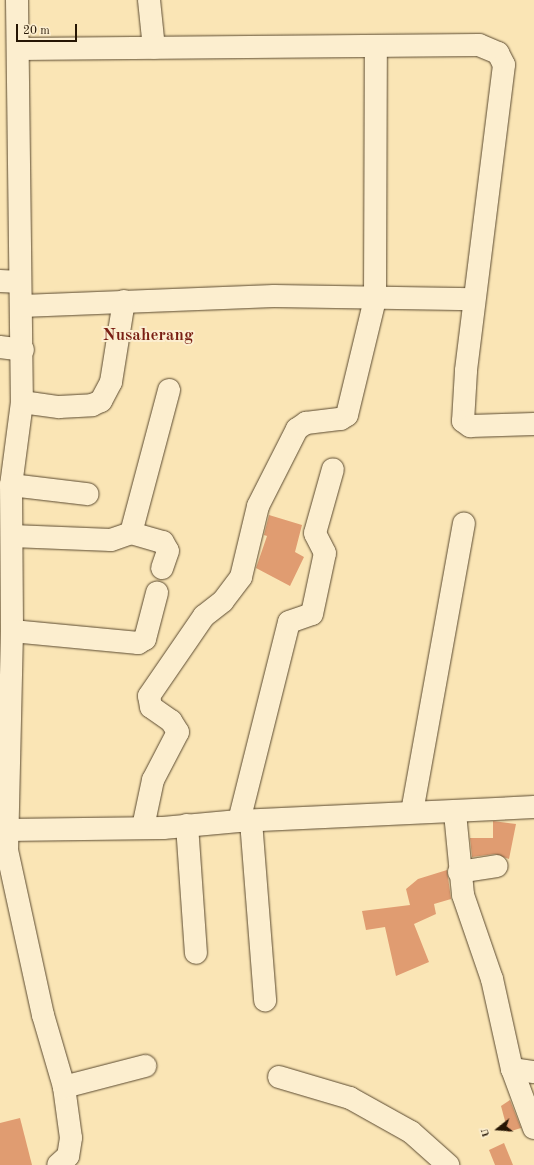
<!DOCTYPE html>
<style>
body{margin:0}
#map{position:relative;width:534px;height:1165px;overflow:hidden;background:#fae5b5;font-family:"Old Standard TT",serif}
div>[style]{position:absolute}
.building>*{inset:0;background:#e09c71}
.roads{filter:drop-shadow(0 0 1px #5b4a30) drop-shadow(0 0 1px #5b4a30)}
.minor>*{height:22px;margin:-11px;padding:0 11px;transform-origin:11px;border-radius:11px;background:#fceecf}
span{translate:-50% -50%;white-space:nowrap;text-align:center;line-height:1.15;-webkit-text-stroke:4px #fceecf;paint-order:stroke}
.quarter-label{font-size:17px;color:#7a1f14;font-weight:700}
.north{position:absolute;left:478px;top:1109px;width:40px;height:40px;-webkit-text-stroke:3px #fceecf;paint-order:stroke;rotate:253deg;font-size:11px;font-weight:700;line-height:16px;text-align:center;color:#261604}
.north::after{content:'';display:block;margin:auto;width:14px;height:18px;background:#261604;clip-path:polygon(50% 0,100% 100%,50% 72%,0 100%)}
.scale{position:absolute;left:16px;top:24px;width:61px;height:18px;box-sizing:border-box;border:2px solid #261604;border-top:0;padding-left:5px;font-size:12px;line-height:14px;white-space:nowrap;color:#261604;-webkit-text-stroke:3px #fceecf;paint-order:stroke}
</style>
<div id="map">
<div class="building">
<div style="clip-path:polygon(269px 515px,302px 525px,295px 552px,304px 557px,290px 586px,256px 568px,267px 536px,264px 535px)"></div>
<div style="clip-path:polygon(493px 821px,516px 824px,509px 859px,495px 854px,472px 857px,470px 838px,493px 838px)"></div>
<div style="clip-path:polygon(447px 870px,451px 899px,434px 904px,436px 914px,414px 924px,429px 962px,396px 976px,385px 927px,366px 930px,362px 911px,410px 905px,406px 889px,418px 879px)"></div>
<div style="clip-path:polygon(510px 1100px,521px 1128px,508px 1132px,501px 1106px)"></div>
<div style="clip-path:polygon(20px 1118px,32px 1165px,0 1165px,0 1123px)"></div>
<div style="clip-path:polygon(504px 1143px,513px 1165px,495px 1165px,489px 1150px)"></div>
</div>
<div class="roads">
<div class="minor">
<div style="left:17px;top:0;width:402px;rotate:89.3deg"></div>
<div style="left:22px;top:402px;width:84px;rotate:97.5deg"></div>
<div style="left:11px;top:485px;width:146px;rotate:89.6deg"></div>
<div style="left:12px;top:631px;width:219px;rotate:91.3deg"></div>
<div style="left:7px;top:850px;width:169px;rotate:77.7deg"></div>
<div style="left:43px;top:1015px;width:75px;rotate:73.7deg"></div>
<div style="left:64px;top:1087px;width:51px;rotate:82.2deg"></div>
<div style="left:71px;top:1138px;width:18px;rotate:99deg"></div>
<div style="left:68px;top:1156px;width:13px;rotate:138deg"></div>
<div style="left:149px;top:0;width:48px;rotate:84.1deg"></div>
<div style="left:18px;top:49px;width:461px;rotate:-0.5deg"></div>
<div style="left:479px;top:45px;width:21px;rotate:23deg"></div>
<div style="left:498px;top:53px;width:13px;rotate:63deg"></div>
<div style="left:504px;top:65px;width:308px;rotate:97.1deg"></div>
<div style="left:466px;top:371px;width:50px;rotate:93.4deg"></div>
<div style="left:463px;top:421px;width:9px;rotate:36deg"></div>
<div style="left:470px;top:426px;width:64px;rotate:-1.8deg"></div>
<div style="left:0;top:281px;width:20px;rotate:3deg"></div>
<div style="left:22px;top:306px;width:252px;rotate:-2.3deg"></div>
<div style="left:274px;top:296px;width:200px;rotate:0.9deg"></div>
<div style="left:0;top:347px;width:23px;rotate:7deg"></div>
<div style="left:22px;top:402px;width:37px;rotate:8deg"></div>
<div style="left:59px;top:407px;width:33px;rotate:-3deg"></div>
<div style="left:92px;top:405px;width:10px;rotate:-24deg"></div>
<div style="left:101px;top:401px;width:21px;rotate:-62deg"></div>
<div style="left:111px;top:382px;width:82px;rotate:-80.9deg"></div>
<div style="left:11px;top:485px;width:77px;rotate:6.8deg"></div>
<div style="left:131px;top:533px;width:33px;rotate:16deg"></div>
<div style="left:163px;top:542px;width:10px;rotate:61deg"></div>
<div style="left:168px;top:551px;width:18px;rotate:109deg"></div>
<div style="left:12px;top:536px;width:99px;rotate:2.3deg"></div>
<div style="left:111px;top:540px;width:21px;rotate:-19deg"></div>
<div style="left:131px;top:533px;width:148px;rotate:-75.1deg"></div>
<div style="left:12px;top:631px;width:127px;rotate:5.4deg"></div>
<div style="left:138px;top:643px;width:8px;rotate:-30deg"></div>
<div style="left:145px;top:639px;width:48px;rotate:-75.4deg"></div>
<div style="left:412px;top:812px;width:293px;rotate:-79.8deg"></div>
<div style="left:455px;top:813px;width:82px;rotate:84.4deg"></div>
<div style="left:463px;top:895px;width:89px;rotate:71deg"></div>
<div style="left:492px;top:979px;width:92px;rotate:77.5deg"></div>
<div style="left:512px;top:1069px;width:63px;rotate:69.6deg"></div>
<div style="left:239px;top:821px;width:205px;rotate:-75.9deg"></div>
<div style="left:289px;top:622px;width:24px;rotate:-19deg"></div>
<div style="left:312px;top:614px;width:62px;rotate:-78deg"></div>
<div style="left:325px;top:553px;width:22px;rotate:-117deg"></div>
<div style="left:315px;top:533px;width:66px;rotate:-74.3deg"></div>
<div style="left:251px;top:821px;width:180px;rotate:85.5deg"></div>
<div style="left:187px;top:825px;width:128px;rotate:86deg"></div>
<div style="left:143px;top:827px;width:48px;rotate:-78deg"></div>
<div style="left:153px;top:780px;width:54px;rotate:-62.5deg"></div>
<div style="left:178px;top:732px;width:13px;rotate:-122deg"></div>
<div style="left:171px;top:721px;width:24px;rotate:-145deg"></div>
<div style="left:151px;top:707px;width:11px;rotate:-100deg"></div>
<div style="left:149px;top:696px;width:97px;rotate:-55.5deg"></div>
<div style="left:204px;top:616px;width:24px;rotate:-38deg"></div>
<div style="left:223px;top:601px;width:30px;rotate:-53deg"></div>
<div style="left:241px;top:577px;width:73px;rotate:-76.5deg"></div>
<div style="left:258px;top:506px;width:86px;rotate:-63.1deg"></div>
<div style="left:297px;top:429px;width:11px;rotate:-34deg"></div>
<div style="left:306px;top:423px;width:35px;rotate:-7deg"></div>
<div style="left:341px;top:419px;width:7px;rotate:-34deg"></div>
<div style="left:347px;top:415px;width:119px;rotate:-76.4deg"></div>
<div style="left:375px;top:299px;width:253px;rotate:-89.8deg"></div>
<div style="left:6px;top:830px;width:157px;rotate:-0.7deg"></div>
<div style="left:163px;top:828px;width:76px;rotate:-5.3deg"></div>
<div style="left:239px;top:821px;width:295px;rotate:-2.7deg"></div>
<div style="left:459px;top:872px;width:38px;rotate:-9deg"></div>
<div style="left:512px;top:1069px;width:22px;rotate:8deg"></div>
<div style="left:279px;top:1077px;width:74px;rotate:16.5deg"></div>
<div style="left:350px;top:1098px;width:70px;rotate:29.1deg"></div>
<div style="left:411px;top:1132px;width:50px;rotate:41.7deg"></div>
<div style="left:64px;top:1087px;width:84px;rotate:-14.5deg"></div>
</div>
</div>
<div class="quarter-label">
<span style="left:148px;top:336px">Nusaherang</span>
</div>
<div class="north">U</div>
<div class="scale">20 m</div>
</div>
